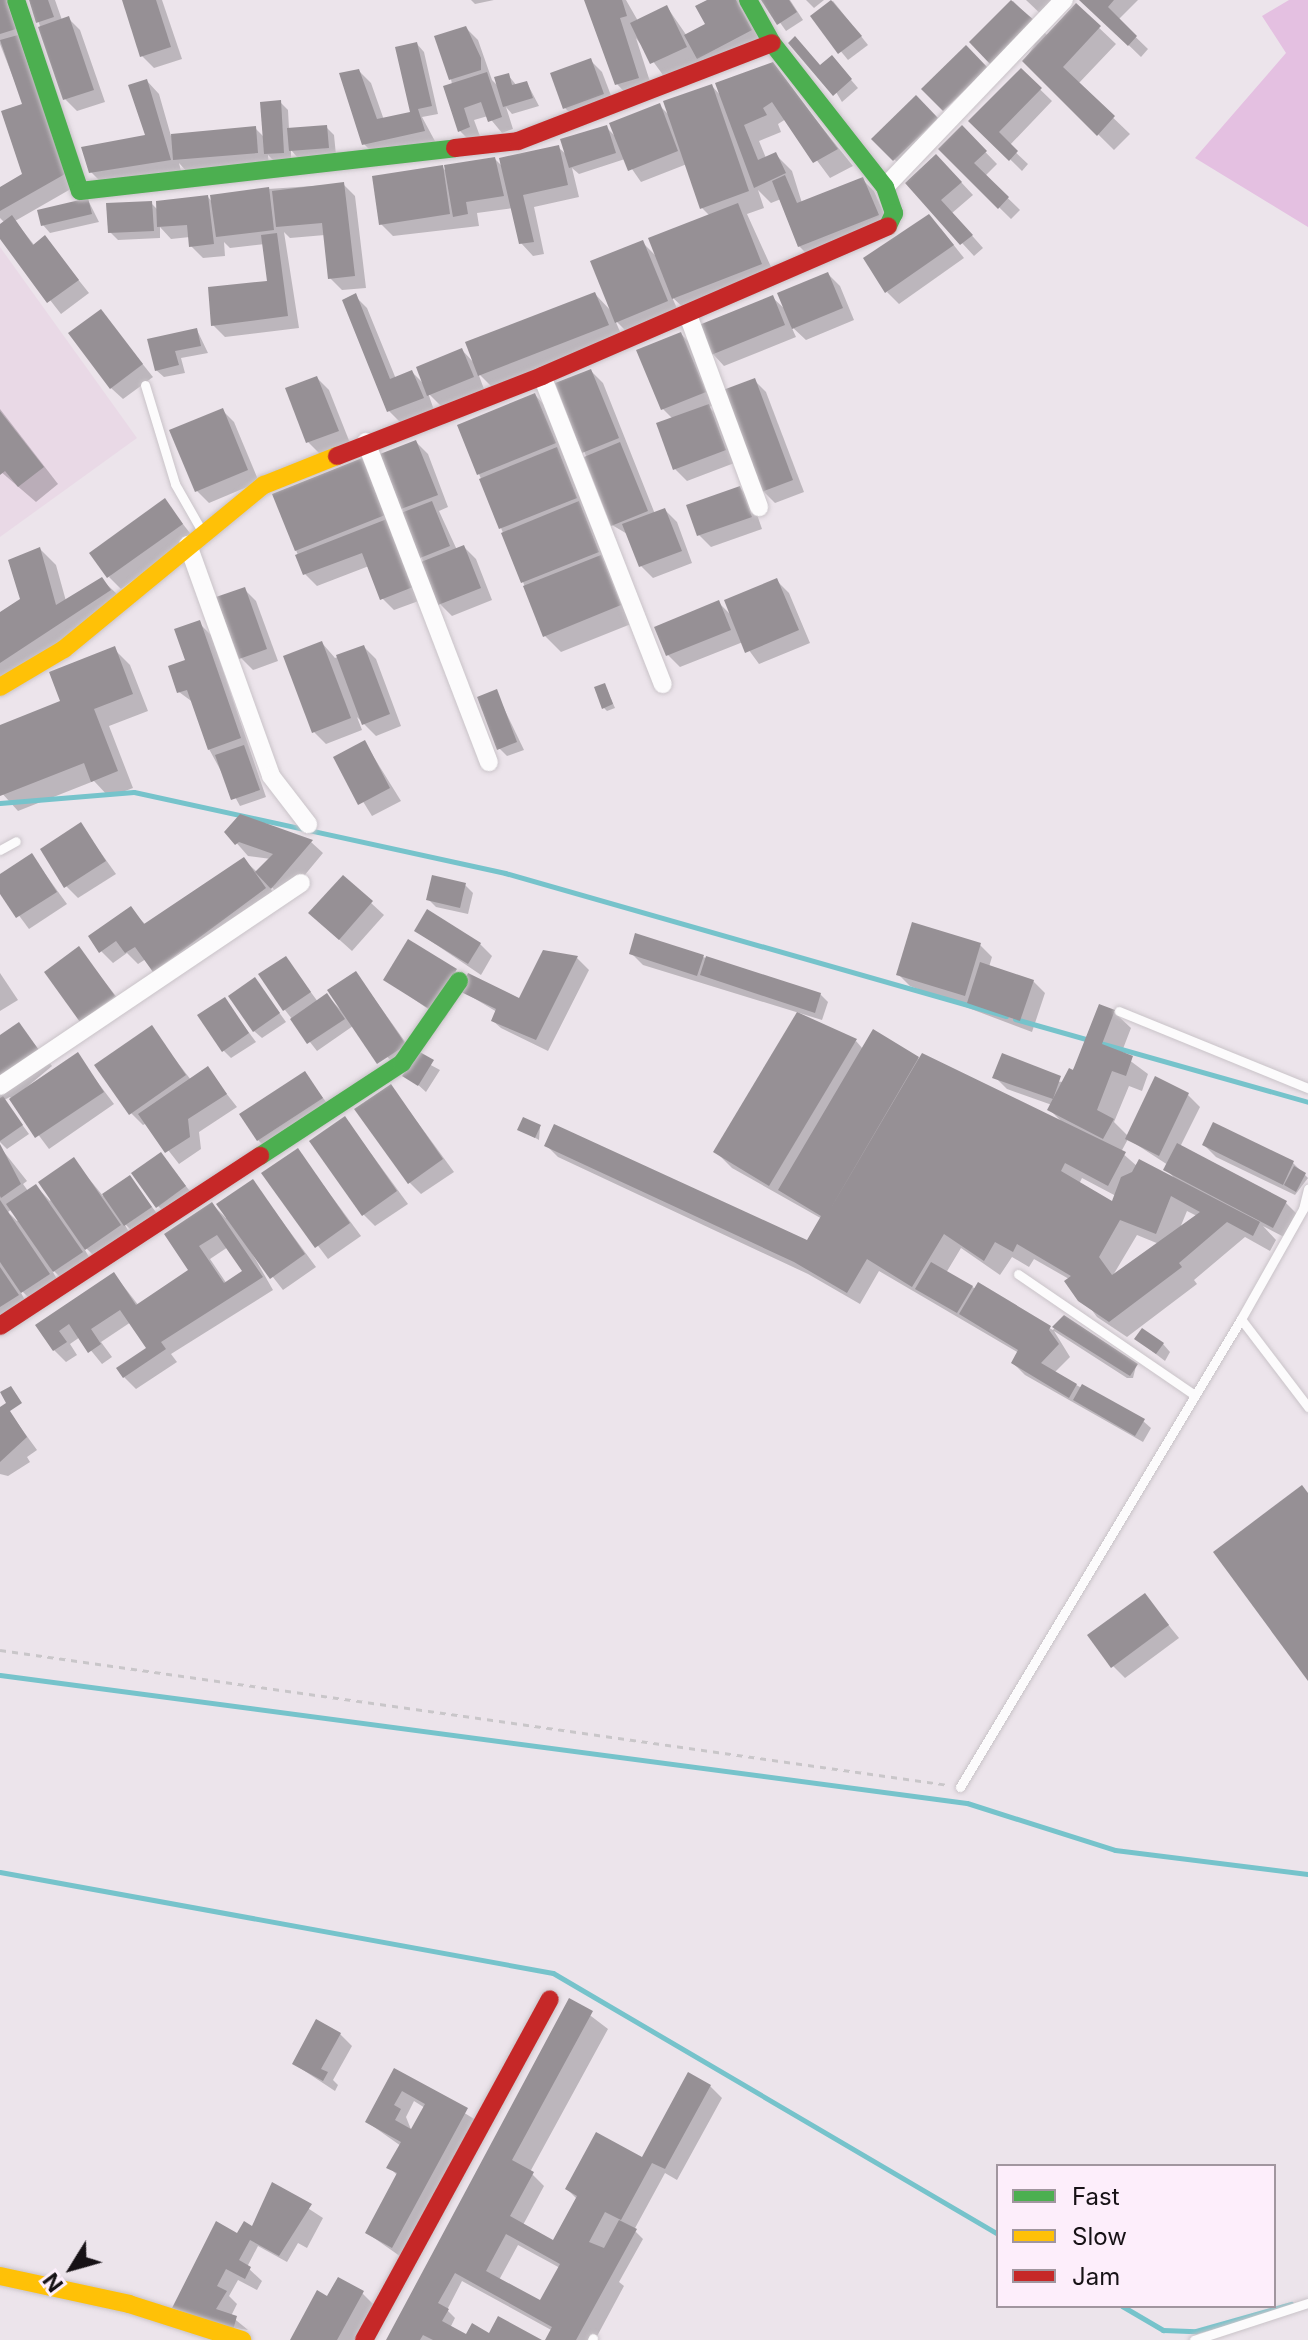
<!DOCTYPE html>
<style>
body{margin:0}
#map{position:relative;width:1308px;height:2340px;overflow:hidden;background:#ece4eb;font-family:Inter,sans-serif}
div>[style]{position:absolute}
.built>*{inset:0;background:#e9d9e6}
.green>*{inset:0;background:#e4c0e1}
.shadow>*{inset:0;background:#0003}
.stream>*{height:5px;margin:-2.5px;padding:0 2.5px;transform-origin:2.5px;border-radius:2.5px;background:#76c3cb}
.building>*{inset:0;background:#969095}
.path>*{height:3px;margin-top:-1.5px;transform-origin:0;background:repeating-linear-gradient(90deg,#c9c6c9 0 6px,transparent 0 12px)}
.roads{filter:drop-shadow(0 0 2px #c9c3c8) drop-shadow(0 0 2px #c9c3c8)}
.lane>*{height:9px;margin:-4.5px;padding:0 4.5px;transform-origin:4.5px;border-radius:4.5px;background:#fcfbfc}
.street>*{height:18px;margin:-9px;padding:0 9px;transform-origin:9px;border-radius:9px;background:#fcfbfc}
.fast>*{height:18px;margin:-9px;padding:0 9px;transform-origin:9px;border-radius:9px;background:#4caf50}
.slow>*{height:18px;margin:-9px;padding:0 9px;transform-origin:9px;border-radius:9px;background:#ffc107}
.jam>*{height:18px;margin:-9px;padding:0 9px;transform-origin:9px;border-radius:9px;background:#c62828}
span{translate:-50% -50%;white-space:nowrap;text-align:center;line-height:1.15;-webkit-text-stroke:8px #fdeefb;paint-order:stroke}
.legend{position:absolute;left:996px;top:2164px;width:280px;height:144px;box-sizing:border-box;background:#fdeefb;border:2px solid #a1969f;margin:0;padding:10px 14px;list-style:none;font-size:24px;color:#171216}
.legend li{display:flex;align-items:center;gap:16px;height:40px}
.legend b{width:40px;border:2px solid #a1969f}
.north{position:absolute;left:32px;top:2228px;width:80px;height:80px;-webkit-text-stroke:6px #fdeefb;paint-order:stroke;rotate:233deg;font-size:22px;font-weight:700;line-height:32px;text-align:center;color:#171216}
.north::after{content:'';display:block;margin:auto;width:28px;height:36px;background:#171216;clip-path:polygon(50% 0,100% 100%,50% 72%,0 100%)}
</style>
<div id="map">
<div class="built">
<div style="clip-path:polygon(0 247px,137px 438px,0 537px)"></div>
</div>
<div class="green">
<div style="clip-path:polygon(1289px 0,1308px 0,1308px 227px,1195px 158px,1286px 53px,1262px 16px)"></div>
</div>
<div class="shadow">
<div style="clip-path:polygon(0 0,10px 0,76px 186px,15px 221px,35px 246px,45px 238px,89px 293px,61px 314px,0 236px,5px 223px,0 218px,0 189px,25px 175px,25px 108px,0 44px)"></div>
<div style="clip-path:polygon(31px 0,55px 0,62px 20px,68px 18px,80px 30px,105px 102px,77px 111px,65px 99px)"></div>
<div style="clip-path:polygon(124px 0,162px 0,182px 59px,154px 68px,142px 56px)"></div>
<div style="clip-path:polygon(471px 0,494px 0,475px 4px)"></div>
<div style="clip-path:polygon(593px 0,626px 0,638px 21px,667px 7px,687px 36px,708px 25px,711px 0,739px 0,763px 42px,663px 75px,636px 38px,654px 94px,633px 101px,617px 84px)"></div>
<div style="clip-path:polygon(764px 0,790px 0,803px 20px,786px 31px)"></div>
<div style="clip-path:polygon(806px 0,824px 0,814px 8px)"></div>
<div style="clip-path:polygon(1026px 0,1060px 0,1044px 17px)"></div>
<div style="clip-path:polygon(1082px 0,1138px 0,1118px 20px,1148px 49px,1141px 57px)"></div>
<div style="clip-path:polygon(833px 1px,868px 45px,848px 60px,812px 16px)"></div>
<div style="clip-path:polygon(1013px 1px,1048px 36px,1076px 6px,1116px 44px,1078px 84px,1130px 134px,1114px 150px,1024px 61px,1035px 44px,1004px 75px,971px 42px)"></div>
<div style="clip-path:polygon(466px 28px,478px 40px,492px 80px,498px 86px,508px 75px,517px 86px,527px 83px,539px 106px,512px 114px,506px 107px,513px 129px,502px 133px,488px 116px,474px 120px,481px 139px,472px 143px,460px 131px,451px 79px)"></div>
<div style="clip-path:polygon(417px 44px,424px 52px,438px 114px,422px 117px,436px 143px,376px 156px,364px 144px,359px 71px,371px 83px,384px 120px,414px 113px)"></div>
<div style="clip-path:polygon(590px 60px,602px 72px,615px 106px,577px 120px,565px 108px)"></div>
<div style="clip-path:polygon(772px 65px,853px 166px,830px 178px,786px 119px,778px 124px,781px 132px,759px 141px,766px 158px,775px 154px,792px 171px,802px 203px,862px 179px,874px 191px,890px 227px,811px 258px,799px 246px,781px 199px,771px 203px,758px 190px,764px 208px,747px 214px,777px 280px,690px 314px,672px 297px,679px 313px,629px 334px,615px 320px,624px 341px,496px 391px,478px 373px,484px 389px,441px 406px,428px 393px,434px 410px,401px 423px,389px 411px,355px 296px,367px 308px,396px 379px,412px 372px,426px 386px,462px 350px,476px 365px,595px 294px,613px 313px,642px 242px,657px 257px,710px 216px,702px 208px,687px 164px,641px 182px,625px 159px,579px 174px,572px 168px,579px 197px,534px 207px,544px 254px,533px 256px,521px 243px,513px 208px,477px 213px,479px 226px,393px 236px,381px 224px,442px 167px,448px 173px,495px 159px,504px 168px,558px 147px,568px 156px,606px 127px,616px 137px,660px 106px,670px 116px,712px 86px,722px 97px)"></div>
<div style="clip-path:polygon(839px 66px,858px 88px,842px 102px,821px 67px)"></div>
<div style="clip-path:polygon(1021px 71px,1052px 101px,1009px 146px,1028px 164px,1022px 171px,971px 121px)"></div>
<div style="clip-path:polygon(147px 81px,159px 94px,171px 136px,255px 128px,265px 138px,280px 102px,288px 110px,289px 129px,326px 127px,334px 135px,336px 155px,298px 158px,291px 150px,291px 160px,274px 161px,268px 155px,269px 165px,187px 172px,179px 163px,181px 171px,103px 184px,91px 172px,148px 136px)"></div>
<div style="clip-path:polygon(916px 98px,948px 131px,907px 172px,874px 139px)"></div>
<div style="clip-path:polygon(962px 128px,997px 164px,985px 176px,1020px 210px,1011px 219px,940px 149px)"></div>
<div style="clip-path:polygon(948px 168px,973px 195px,952px 213px,983px 248px,974px 256px,908px 184px)"></div>
<div style="clip-path:polygon(343px 184px,355px 196px,366px 288px,342px 290px,330px 278px,325px 235px,290px 238px,284px 232px,299px 328px,225px 337px,213px 325px,269px 282px,265px 244px,230px 248px,224px 242px,225px 256px,203px 258px,191px 246px,190px 237px,171px 239px,160px 227px,160px 238px,118px 240px,110px 232px,151px 203px,158px 210px,208px 197px,213px 203px,268px 189px)"></div>
<div style="clip-path:polygon(88px 200px,99px 222px,50px 233px,43px 225px)"></div>
<div style="clip-path:polygon(941px 229px,964px 258px,899px 304px,887px 292px)"></div>
<div style="clip-path:polygon(828px 274px,840px 286px,854px 320px,806px 340px,791px 326px,796px 337px,724px 366px,712px 353px,773px 298px,787px 311px)"></div>
<div style="clip-path:polygon(101px 312px,153px 377px,123px 399px,111px 388px)"></div>
<div style="clip-path:polygon(197px 330px,208px 353px,181px 358px,185px 373px,164px 377px,156px 370px,150px 341px)"></div>
<div style="clip-path:polygon(681px 334px,693px 346px,717px 404px,709px 407px,720px 418px,737px 462px,687px 481px,675px 469px,673px 419px,662px 408px)"></div>
<div style="clip-path:polygon(591px 371px,603px 383px,655px 514px,665px 510px,677px 522px,692px 563px,653px 578px,641px 566px,629px 535px,612px 525px,584px 451px)"></div>
<div style="clip-path:polygon(317px 378px,329px 390px,350px 443px,320px 454px,308px 442px,288px 390px)"></div>
<div style="clip-path:polygon(754px 380px,766px 392px,804px 492px,775px 503px,763px 491px)"></div>
<div style="clip-path:polygon(535px 395px,551px 412px,636px 622px,561px 652px,545px 636px,479px 474px)"></div>
<div style="clip-path:polygon(0 409px,58px 484px,36px 502px,0 471px)"></div>
<div style="clip-path:polygon(222px 410px,234px 422px,259px 482px,209px 503px,197px 491px)"></div>
<div style="clip-path:polygon(416px 442px,428px 454px,448px 507px,439px 511px,457px 550px,464px 547px,476px 559px,492px 600px,452px 616px,440px 604px,402px 508px)"></div>
<div style="clip-path:polygon(362px 460px,378px 477px,424px 599px,394px 610px,382px 598px,369px 566px,317px 586px,305px 574px,296px 550px)"></div>
<div style="clip-path:polygon(740px 488px,752px 500px,762px 529px,711px 547px,699px 535px)"></div>
<div style="clip-path:polygon(165px 501px,193px 537px,121px 589px,109px 577px)"></div>
<div style="clip-path:polygon(40px 549px,56px 565px,66px 601px,101px 579px,118px 595px,0 689px,0 615px,23px 600px)"></div>
<div style="clip-path:polygon(777px 581px,789px 593px,810px 643px,759px 664px,743px 642px,680px 667px,668px 655px,719px 603px,732px 616px)"></div>
<div style="clip-path:polygon(244px 589px,256px 601px,278px 661px,253px 670px,241px 658px,219px 599px)"></div>
<div style="clip-path:polygon(199px 623px,211px 635px,266px 797px,240px 806px,209px 749px,194px 703px,179px 692px)"></div>
<div style="clip-path:polygon(322px 643px,335px 658px,364px 647px,376px 659px,401px 726px,376px 736px,357px 717px,362px 730px,326px 744px,314px 732px)"></div>
<div style="clip-path:polygon(114px 649px,130px 665px,148px 711px,109px 726px,133px 788px,109px 797px,94px 781px,18px 811px,0 791px,0 727px,63px 703px)"></div>
<div style="clip-path:polygon(605px 685px,615px 708px,607px 711px,604px 708px)"></div>
<div style="clip-path:polygon(496px 692px,524px 750px,507px 756px,499px 748px)"></div>
<div style="clip-path:polygon(365px 743px,401px 801px,372px 816px,336px 758px)"></div>
<div style="clip-path:polygon(81px 825px,116px 874px,78px 898px,66px 886px)"></div>
<div style="clip-path:polygon(227px 832px,311px 842px,323px 853px,284px 900px,268px 883px,277px 901px,155px 971px,146px 959px,138px 964px,127px 953px,113px 963px,101px 951px,130px 909px,146px 925px,244px 860px,257px 872px,271px 859px,248px 856px)"></div>
<div style="clip-path:polygon(32px 856px,67px 904px,29px 929px,0 890px,0 876px)"></div>
<div style="clip-path:polygon(343px 877px,384px 915px,352px 951px,323px 925px)"></div>
<div style="clip-path:polygon(465px 885px,473px 893px,468px 914px,436px 907px,428px 899px)"></div>
<div style="clip-path:polygon(416px 931px,480px 944px,492px 956px,481px 975px)"></div>
<div style="clip-path:polygon(980px 945px,992px 957px,989px 967px,1033px 981px,1045px 993px,1032px 1032px,910px 986px,898px 974px)"></div>
<div style="clip-path:polygon(79px 949px,126px 1009px,93px 1032px)"></div>
<div style="clip-path:polygon(631px 953px,703px 957px,820px 994px,828px 1002px,822px 1020px,643px 965px)"></div>
<div style="clip-path:polygon(286px 958px,318px 1002px,327px 996px,340px 1009px,356px 973px,416px 1057px,440px 1070px,426px 1092px,353px 1026px,317px 1051px,285px 1010px)"></div>
<div style="clip-path:polygon(577px 958px,589px 970px,548px 1051px,501px 1028px,493px 1021px,497px 1012px,462px 991px,444px 1020px,386px 980px,455px 971px,520px 1001px)"></div>
<div style="clip-path:polygon(0 973px,18px 1000px,0 1011px)"></div>
<div style="clip-path:polygon(255px 979px,286px 1022px,262px 1038px,254px 1031px)"></div>
<div style="clip-path:polygon(224px 999px,256px 1042px,231px 1058px,224px 1051px)"></div>
<div style="clip-path:polygon(evenodd,1114px 1012px,1131px 1028px,1121px 1054px,1148px 1074px,1142px 1091px,1129px 1086px,1114px 1122px,1128px 1136px,1188px 1095px,1200px 1107px,1180px 1147px,1286px 1203px,1298px 1215px,1286px 1238px,1263px 1226px,1276px 1240px,1270px 1251px,1245px 1237px,1194px 1280px,1197px 1284px,1127px 1337px,1097px 1317px,1069px 1279px,1034px 1259px,1029px 1267px,1012px 1257px,1000px 1275px,961px 1248px,946px 1273px,1053px 1330px,1057px 1324px,1136px 1366px,1133px 1378px,1127px 1378px,1054px 1331px,1070px 1357px,1054px 1373px,1143px 1421px,1151px 1428px,1143px 1442px,1025px 1375px,1013px 1363px,1019px 1353px,879px 1271px,860px 1304px,808px 1274px,558px 1157px,546px 1145px,808px 1242px,824px 1220px,732px 1168px,716px 1152px,856px 1041px,863px 1049px,873px 1032px,921px 1060px,1063px 1123px,1050px 1110px,1052px 1105px,1007px 1089px,995px 1077px,1064px 1082px,1114px 1012px,1128px 1139px,1168px 1165px,1166px 1169px,1175px 1179px,1138px 1167px,1121px 1152px,1128px 1139px,1114px 1012px,1082px 1178px,1116px 1196px,1113px 1204px,1079px 1184px,1082px 1178px,1114px 1012px,1187px 1211px,1197px 1216px,1180px 1228px,1187px 1211px,1114px 1012px,1137px 1235px,1159px 1244px,1112px 1277px,1137px 1235px)"></div>
<div style="clip-path:polygon(18px 1024px,52px 1066px,15px 1097px,77px 1055px,114px 1104px,49px 1149px,10px 1097px,4px 1100px,29px 1134px,7px 1149px,0 1142px,0 1038px)"></div>
<div style="clip-path:polygon(151px 1028px,191px 1080px,207px 1069px,237px 1107px,199px 1132px,201px 1149px,179px 1164px,147px 1123px,143px 1125px,131px 1113px)"></div>
<div style="clip-path:polygon(304px 1073px,333px 1111px,270px 1152px,258px 1140px)"></div>
<div style="clip-path:polygon(391px 1086px,454px 1172px,421px 1194px,409px 1182px)"></div>
<div style="clip-path:polygon(345px 1118px,408px 1204px,375px 1226px,364px 1215px)"></div>
<div style="clip-path:polygon(540px 1127px,539px 1140px,519px 1129px)"></div>
<div style="clip-path:polygon(1204px 1145px,1293px 1163px,1308px 1178px,1295px 1195px,1216px 1157px)"></div>
<div style="clip-path:polygon(evenodd,0 1147px,27px 1181px,23px 1184px,28px 1191px,36px 1186px,50px 1201px,73px 1159px,103px 1196px,130px 1177px,158px 1215px,134px 1233px,124px 1223px,132px 1238px,99px 1261px,81px 1243px,93px 1264px,66px 1283px,50px 1267px,61px 1286px,35px 1304px,18px 1287px,29px 1308px,0 1326px,0 1147px,12px 1209px,19px 1220px,17px 1221px,8px 1212px,12px 1209px)"></div>
<div style="clip-path:polygon(298px 1151px,361px 1236px,328px 1259px,264px 1174px)"></div>
<div style="clip-path:polygon(161px 1154px,196px 1199px,170px 1218px,158px 1206px)"></div>
<div style="clip-path:polygon(evenodd,253px 1182px,316px 1267px,283px 1290px,245px 1241px,273px 1290px,171px 1354px,177px 1362px,136px 1389px,124px 1377px,148px 1348px,131px 1322px,101px 1342px,112px 1357px,102px 1364px,80px 1337px,70px 1344px,77px 1355px,66px 1362px,54px 1350px,38px 1325px,114px 1274px,139px 1306px,191px 1271px,212px 1204px,226px 1218px,253px 1182px,228px 1247px,245px 1272px,227px 1284px,210px 1259px,228px 1247px)"></div>
<div style="clip-path:polygon(1136px 1339px,1163px 1344px,1170px 1352px,1165px 1361px)"></div>
<div style="clip-path:polygon(5px 1406px,37px 1450px,27px 1457px,30px 1462px,8px 1476px,0 1474px,0 1409px)"></div>
<div style="clip-path:polygon(1145px 1596px,1179px 1638px,1125px 1678px,1113px 1666px)"></div>
<div style="clip-path:polygon(evenodd,570px 2000px,608px 2029px,530px 2172px,544px 2186px,523px 2225px,553px 2242px,577px 2199px,567px 2189px,643px 2160px,710px 2086px,722px 2098px,677px 2180px,665px 2173px,634px 2230px,643px 2239px,619px 2282px,624px 2286px,595px 2340px,548px 2340px,553px 2331px,462px 2281px,447px 2310px,455px 2318px,450px 2328px,466px 2337px,538px 2340px,388px 2340px,570px 2000px,518px 2245px,560px 2268px,541px 2303px,499px 2280px,518px 2245px)"></div>
<div style="clip-path:polygon(340px 2034px,352px 2046px,333px 2080px,338px 2085px,335px 2091px,294px 2064px)"></div>
<div style="clip-path:polygon(evenodd,395px 2070px,479px 2122px,404px 2259px,367px 2233px,398px 2176px,389px 2167px,401px 2146px,367px 2122px,395px 2070px,414px 2101px,425px 2108px,412px 2132px,406px 2117px,414px 2101px)"></div>
<div style="clip-path:polygon(272px 2185px,323px 2218px,307px 2248px,298px 2243px,287px 2262px,258px 2246px,247px 2267px,262px 2281px,257px 2290px,238px 2280px,229px 2296px,237px 2304px,231px 2316px,248px 2330px,186px 2320px,238px 2236px,253px 2228px)"></div>
<div style="clip-path:polygon(362px 2293px,374px 2305px,355px 2340px,292px 2340px,328px 2298px)"></div>
</div>
<div class="stream">
<div style="left:0;top:803px;width:134px;rotate:-4.7deg"></div>
<div style="left:134px;top:792px;width:380px;rotate:12.3deg"></div>
<div style="left:505px;top:873px;width:521px;rotate:15.93deg"></div>
<div style="left:1015px;top:1019px;width:305px;rotate:15.8deg"></div>
<div style="left:0;top:1675px;width:975px;rotate:7.54deg"></div>
<div style="left:967px;top:1803px;width:155px;rotate:17.6deg"></div>
<div style="left:1115px;top:1850px;width:194px;rotate:7.1deg"></div>
<div style="left:0;top:1872px;width:562px;rotate:10.35deg"></div>
<div style="left:553px;top:1973px;width:516px;rotate:30.39deg"></div>
<div style="left:1122px;top:2306px;width:48px;rotate:30.3deg"></div>
<div style="left:1163px;top:2330px;width:33px;rotate:2deg"></div>
<div style="left:1196px;top:2331px;width:99px;rotate:-15.9deg"></div>
</div>
<div class="building">
<div style="clip-path:polygon(0 0,6px 0,16px 29px,0 34px)"></div>
<div style="clip-path:polygon(29px 0,48px 0,54px 17px,36px 23px)"></div>
<div style="clip-path:polygon(122px 0,156px 0,171px 47px,140px 57px)"></div>
<div style="clip-path:polygon(584px 0,622px 0,627px 16px,620px 18px,639px 78px,615px 85px)"></div>
<div style="clip-path:polygon(707px 0,736px 0,752px 30px,697px 59px,684px 35px,705px 24px,695px 6px)"></div>
<div style="clip-path:polygon(761px 0,789px 0,797px 12px,777px 25px)"></div>
<div style="clip-path:polygon(831px 0,862px 36px,838px 54px,810px 16px)"></div>
<div style="clip-path:polygon(1011px 0,1035px 21px,991px 65px,969px 42px)"></div>
<div style="clip-path:polygon(1079px 0,1114px 0,1108px 7px,1137px 36px,1128px 46px)"></div>
<div style="clip-path:polygon(1076px 3px,1101px 26px,1063px 67px,1115px 116px,1097px 136px,1022px 61px)"></div>
<div style="clip-path:polygon(667px 5px,687px 47px,650px 64px,630px 23px)"></div>
<div style="clip-path:polygon(69px 16px,94px 90px,63px 100px,38px 27px)"></div>
<div style="clip-path:polygon(466px 26px,481px 58px,481px 70px,449px 80px,434px 36px)"></div>
<div style="clip-path:polygon(18px 35px,65px 174px,0 211px,0 187px,22px 174px,1px 111px,22px 104px,0 40px)"></div>
<div style="clip-path:polygon(795px 36px,820px 65px,832px 55px,852px 79px,833px 96px,788px 43px)"></div>
<div style="clip-path:polygon(417px 42px,432px 106px,418px 109px,425px 131px,362px 145px,339px 73px,359px 69px,377px 119px,410px 112px,395px 47px)"></div>
<div style="clip-path:polygon(966px 45px,988px 68px,943px 111px,921px 89px)"></div>
<div style="clip-path:polygon(591px 58px,604px 94px,563px 109px,550px 73px)"></div>
<div style="clip-path:polygon(773px 62px,838px 149px,813px 163px,772px 102px,763px 108px,767px 115px,744px 125px,758px 160px,776px 152px,786px 173px,754px 188px,715px 83px)"></div>
<div style="clip-path:polygon(1021px 68px,1042px 88px,999px 132px,1018px 151px,1009px 161px,968px 121px)"></div>
<div style="clip-path:polygon(487px 72px,502px 117px,488px 122px,481px 102px,464px 108px,470px 127px,458px 132px,443px 86px)"></div>
<div style="clip-path:polygon(509px 73px,512px 85px,527px 81px,533px 98px,503px 107px,494px 77px)"></div>
<div style="clip-path:polygon(147px 79px,171px 160px,89px 173px,81px 147px,145px 135px,128px 85px)"></div>
<div style="clip-path:polygon(712px 84px,749px 191px,700px 209px,663px 101px)"></div>
<div style="clip-path:polygon(916px 95px,938px 118px,893px 161px,871px 139px)"></div>
<div style="clip-path:polygon(281px 100px,284px 153px,264px 154px,260px 102px)"></div>
<div style="clip-path:polygon(660px 103px,678px 151px,628px 171px,609px 123px)"></div>
<div style="clip-path:polygon(327px 125px,329px 148px,289px 151px,287px 128px)"></div>
<div style="clip-path:polygon(607px 125px,616px 153px,569px 168px,560px 139px)"></div>
<div style="clip-path:polygon(962px 125px,987px 151px,974px 163px,1009px 197px,998px 209px,938px 149px)"></div>
<div style="clip-path:polygon(256px 126px,258px 153px,173px 160px,171px 134px)"></div>
<div style="clip-path:polygon(559px 145px,568px 185px,523px 195px,534px 242px,519px 244px,499px 158px)"></div>
<div style="clip-path:polygon(936px 154px,962px 182px,941px 200px,973px 235px,960px 245px,905px 183px)"></div>
<div style="clip-path:polygon(495px 157px,504px 196px,466px 202px,468px 214px,453px 217px,444px 165px)"></div>
<div style="clip-path:polygon(443px 165px,450px 214px,379px 225px,372px 176px)"></div>
<div style="clip-path:polygon(785px 175px,797px 203px,863px 177px,879px 215px,798px 247px,772px 181px)"></div>
<div style="clip-path:polygon(344px 182px,355px 276px,328px 279px,322px 223px,276px 227px,272px 191px)"></div>
<div style="clip-path:polygon(269px 187px,274px 230px,216px 237px,210px 195px)"></div>
<div style="clip-path:polygon(208px 195px,214px 244px,189px 247px,187px 225px,157px 227px,156px 201px)"></div>
<div style="clip-path:polygon(88px 198px,92px 214px,41px 226px,37px 210px)"></div>
<div style="clip-path:polygon(152px 201px,154px 231px,108px 233px,106px 203px)"></div>
<div style="clip-path:polygon(738px 203px,762px 264px,672px 299px,648px 238px)"></div>
<div style="clip-path:polygon(929px 214px,954px 245px,885px 293px,863px 258px)"></div>
<div style="clip-path:polygon(12px 215px,33px 245px,45px 235px,79px 280px,47px 303px,0 239px,0 224px)"></div>
<div style="clip-path:polygon(277px 233px,288px 316px,211px 326px,208px 287px,267px 281px,261px 235px)"></div>
<div style="clip-path:polygon(643px 240px,668px 301px,615px 323px,590px 261px)"></div>
<div style="clip-path:polygon(828px 272px,843px 308px,792px 329px,777px 293px)"></div>
<div style="clip-path:polygon(595px 292px,609px 325px,478px 376px,465px 342px)"></div>
<div style="clip-path:polygon(356px 293px,390px 379px,412px 370px,424px 398px,387px 412px,342px 300px)"></div>
<div style="clip-path:polygon(773px 295px,785px 325px,711px 355px,699px 325px)"></div>
<div style="clip-path:polygon(101px 309px,143px 364px,110px 389px,68px 333px)"></div>
<div style="clip-path:polygon(197px 328px,201px 346px,175px 351px,179px 365px,155px 371px,147px 339px)"></div>
<div style="clip-path:polygon(681px 332px,706px 392px,661px 410px,636px 350px)"></div>
<div style="clip-path:polygon(462px 348px,474px 377px,427px 396px,416px 367px)"></div>
<div style="clip-path:polygon(591px 369px,619px 438px,582px 453px,555px 383px)"></div>
<div style="clip-path:polygon(317px 376px,339px 431px,306px 443px,285px 388px)"></div>
<div style="clip-path:polygon(755px 378px,793px 480px,761px 492px,723px 390px)"></div>
<div style="clip-path:polygon(535px 393px,556px 443px,477px 475px,457px 425px)"></div>
<div style="clip-path:polygon(709px 404px,726px 450px,673px 470px,656px 423px)"></div>
<div style="clip-path:polygon(223px 408px,248px 470px,195px 492px,169px 430px)"></div>
<div style="clip-path:polygon(0 411px,44px 467px,18px 487px,5px 471px,0 475px)"></div>
<div style="clip-path:polygon(416px 440px,438px 495px,401px 509px,380px 454px)"></div>
<div style="clip-path:polygon(620px 442px,648px 511px,611px 526px,584px 457px)"></div>
<div style="clip-path:polygon(557px 447px,577px 498px,499px 529px,479px 479px)"></div>
<div style="clip-path:polygon(362px 458px,385px 515px,295px 551px,272px 494px)"></div>
<div style="clip-path:polygon(740px 486px,752px 517px,697px 536px,686px 505px)"></div>
<div style="clip-path:polygon(165px 498px,183px 524px,107px 578px,89px 553px)"></div>
<div style="clip-path:polygon(432px 501px,450px 546px,420px 558px,401px 513px)"></div>
<div style="clip-path:polygon(579px 501px,599px 552px,521px 583px,501px 533px)"></div>
<div style="clip-path:polygon(665px 508px,682px 551px,639px 567px,622px 524px)"></div>
<div style="clip-path:polygon(387px 519px,413px 587px,380px 600px,362px 553px,303px 575px,295px 555px)"></div>
<div style="clip-path:polygon(464px 545px,481px 588px,438px 605px,421px 562px)"></div>
<div style="clip-path:polygon(40px 547px,56px 605px,102px 577px,111px 590px,0 663px,0 612px,20px 599px,8px 560px)"></div>
<div style="clip-path:polygon(601px 555px,621px 605px,543px 637px,523px 586px)"></div>
<div style="clip-path:polygon(777px 578px,799px 630px,745px 653px,724px 600px)"></div>
<div style="clip-path:polygon(245px 587px,267px 649px,239px 659px,216px 597px)"></div>
<div style="clip-path:polygon(719px 600px,731px 630px,666px 656px,654px 627px)"></div>
<div style="clip-path:polygon(200px 620px,241px 738px,208px 750px,187px 690px,177px 693px,168px 666px,185px 660px,174px 629px)"></div>
<div style="clip-path:polygon(322px 641px,351px 718px,312px 733px,283px 656px)"></div>
<div style="clip-path:polygon(364px 645px,390px 714px,362px 725px,336px 655px)"></div>
<div style="clip-path:polygon(115px 646px,133px 694px,94px 709px,118px 771px,91px 782px,84px 763px,0 796px,0 725px,60px 701px,49px 672px)"></div>
<div style="clip-path:polygon(605px 683px,613px 704px,602px 709px,594px 687px)"></div>
<div style="clip-path:polygon(497px 689px,517px 742px,497px 750px,477px 697px)"></div>
<div style="clip-path:polygon(365px 740px,390px 788px,358px 805px,333px 757px)"></div>
<div style="clip-path:polygon(244px 745px,260px 790px,231px 800px,215px 755px)"></div>
<div style="clip-path:polygon(240px 814px,313px 840px,271px 889px,255px 872px,273px 854px,239px 842px,235px 845px,224px 832px)"></div>
<div style="clip-path:polygon(81px 822px,106px 861px,64px 888px,40px 849px)"></div>
<div style="clip-path:polygon(32px 853px,57px 892px,16px 918px,0 894px,0 874px)"></div>
<div style="clip-path:polygon(244px 857px,266px 888px,153px 972px,135px 947px,125px 953px,116px 941px,99px 953px,88px 936px,131px 906px,144px 924px)"></div>
<div style="clip-path:polygon(343px 875px,373px 901px,339px 940px,308px 913px)"></div>
<div style="clip-path:polygon(432px 875px,466px 883px,460px 908px,426px 900px)"></div>
<div style="clip-path:polygon(427px 909px,481px 943px,468px 964px,414px 931px)"></div>
<div style="clip-path:polygon(912px 922px,981px 943px,965px 996px,896px 975px)"></div>
<div style="clip-path:polygon(635px 933px,704px 955px,697px 976px,629px 954px)"></div>
<div style="clip-path:polygon(408px 939px,457px 969px,431px 1010px,383px 980px)"></div>
<div style="clip-path:polygon(79px 946px,115px 996px,80px 1022px,44px 972px)"></div>
<div style="clip-path:polygon(543px 950px,578px 956px,536px 1040px,491px 1021px,496px 1009px,459px 991px,468px 973px,519px 998px)"></div>
<div style="clip-path:polygon(286px 956px,311px 992px,283px 1011px,258px 974px)"></div>
<div style="clip-path:polygon(706px 956px,821px 993px,815px 1013px,700px 975px)"></div>
<div style="clip-path:polygon(980px 962px,1034px 980px,1020px 1021px,967px 1003px)"></div>
<div style="clip-path:polygon(356px 971px,406px 1045px,377px 1064px,327px 990px)"></div>
<div style="clip-path:polygon(255px 977px,280px 1013px,253px 1032px,228px 996px)"></div>
<div style="clip-path:polygon(327px 993px,345px 1019px,307px 1044px,290px 1019px)"></div>
<div style="clip-path:polygon(225px 997px,249px 1033px,222px 1052px,197px 1015px)"></div>
<div style="clip-path:polygon(1099px 1004px,1115px 1010px,1102px 1044px,1133px 1056px,1126px 1076px,1112px 1071px,1097px 1110px,1114px 1119px,1103px 1139px,1047px 1110px,1069px 1068px,1073px 1070px)"></div>
<div style="clip-path:polygon(797px 1012px,857px 1039px,769px 1186px,713px 1152px)"></div>
<div style="clip-path:polygon(19px 1022px,41px 1053px,0 1083px,0 1035px)"></div>
<div style="clip-path:polygon(152px 1025px,186px 1075px,129px 1115px,94px 1065px)"></div>
<div style="clip-path:polygon(evenodd,873px 1029px,919px 1057px,828px 1213px,922px 1053px,1126px 1152px,1108px 1186px,1065px 1163px,1061px 1171px,1112px 1201px,1121px 1177px,1132px 1172px,1139px 1159px,1260px 1222px,1253px 1236px,1227px 1222px,1179px 1263px,1182px 1267px,1109px 1322px,1078px 1301px,1064px 1281px,1071px 1276px,1017px 1244px,1013px 1252px,995px 1242px,984px 1261px,944px 1234px,912px 1287px,867px 1259px,847px 1293px,794px 1262px,544px 1146px,554px 1124px,807px 1240px,821px 1216px,778px 1190px,873px 1029px,1171px 1196px,1200px 1212px,1112px 1275px,1099px 1257px,1120px 1220px,1156px 1234px,1171px 1196px)"></div>
<div style="clip-path:polygon(418px 1051px,434px 1060px,418px 1086px,402px 1076px)"></div>
<div style="clip-path:polygon(78px 1052px,104px 1092px,35px 1138px,9px 1099px)"></div>
<div style="clip-path:polygon(1002px 1053px,1061px 1076px,1053px 1099px,992px 1078px)"></div>
<div style="clip-path:polygon(208px 1066px,227px 1094px,188px 1119px,190px 1137px,165px 1153px,138px 1114px)"></div>
<div style="clip-path:polygon(305px 1071px,323px 1098px,257px 1141px,239px 1114px)"></div>
<div style="clip-path:polygon(1155px 1076px,1189px 1093px,1159px 1156px,1125px 1139px)"></div>
<div style="clip-path:polygon(391px 1084px,443px 1159px,408px 1184px,354px 1109px)"></div>
<div style="clip-path:polygon(3px 1096px,23px 1125px,0 1141px,0 1098px)"></div>
<div style="clip-path:polygon(345px 1116px,397px 1191px,362px 1216px,309px 1141px)"></div>
<div style="clip-path:polygon(523px 1117px,541px 1125px,535px 1138px,517px 1130px)"></div>
<div style="clip-path:polygon(1213px 1122px,1294px 1161px,1283px 1185px,1202px 1145px)"></div>
<div style="clip-path:polygon(1177px 1143px,1287px 1201px,1273px 1228px,1163px 1170px)"></div>
<div style="clip-path:polygon(0 1144px,21px 1184px,1px 1198px,0 1196px)"></div>
<div style="clip-path:polygon(298px 1148px,350px 1223px,315px 1248px,261px 1173px)"></div>
<div style="clip-path:polygon(161px 1152px,186px 1186px,156px 1208px,131px 1173px)"></div>
<div style="clip-path:polygon(74px 1157px,121px 1225px,85px 1250px,38px 1182px)"></div>
<div style="clip-path:polygon(1294px 1166px,1306px 1173px,1296px 1192px,1284px 1185px)"></div>
<div style="clip-path:polygon(130px 1175px,152px 1207px,124px 1226px,102px 1194px)"></div>
<div style="clip-path:polygon(253px 1179px,305px 1254px,270px 1279px,216px 1204px)"></div>
<div style="clip-path:polygon(36px 1184px,83px 1252px,53px 1272px,6px 1204px)"></div>
<div style="clip-path:polygon(0 1200px,50px 1274px,21px 1293px,0 1262px)"></div>
<div style="clip-path:polygon(evenodd,212px 1202px,263px 1277px,161px 1342px,166px 1349px,123px 1378px,116px 1368px,146px 1348px,120px 1310px,91px 1329px,101px 1344px,88px 1353px,69px 1324px,59px 1331px,67px 1342px,53px 1351px,35px 1325px,114px 1272px,136px 1305px,188px 1270px,164px 1234px,212px 1202px,217px 1235px,242px 1271px,224px 1283px,199px 1246px,217px 1235px)"></div>
<div style="clip-path:polygon(931px 1262px,973px 1286px,957px 1313px,915px 1289px)"></div>
<div style="clip-path:polygon(0 1267px,19px 1295px,0 1307px)"></div>
<div style="clip-path:polygon(978px 1282px,1051px 1326px,1049px 1330px,1059px 1344px,1041px 1363px,1077px 1384px,1069px 1398px,1011px 1363px,1018px 1350px,959px 1314px)"></div>
<div style="clip-path:polygon(1064px 1315px,1138px 1364px,1130px 1376px,1052px 1327px)"></div>
<div style="clip-path:polygon(1142px 1328px,1164px 1343px,1156px 1354px,1134px 1339px)"></div>
<div style="clip-path:polygon(1082px 1384px,1145px 1419px,1135px 1436px,1073px 1400px)"></div>
<div style="clip-path:polygon(11px 1386px,22px 1403px,10px 1411px,27px 1437px,0 1462px,0 1407px,6px 1403px,0 1392px)"></div>
<div style="clip-path:polygon(1302px 1485px,1308px 1493px,1308px 1681px,1213px 1552px)"></div>
<div style="clip-path:polygon(1145px 1593px,1169px 1625px,1111px 1668px,1087px 1635px)"></div>
<div style="clip-path:polygon(evenodd,569px 1998px,593px 2011px,512px 2160px,534px 2172px,510px 2216px,553px 2240px,577px 2196px,565px 2189px,596px 2132px,642px 2157px,688px 2072px,711px 2085px,665px 2169px,652px 2163px,621px 2220px,605px 2212px,589px 2242px,604px 2248px,619px 2220px,637px 2229px,576px 2340px,545px 2340px,552px 2327px,455px 2273px,438px 2303px,449px 2309px,442px 2321px,466px 2334px,472px 2323px,489px 2333px,498px 2316px,542px 2340px,433px 2340px,423px 2335px,420px 2340px,386px 2340px,569px 1998px,506px 2234px,560px 2264px,540px 2300px,486px 2271px,506px 2234px)"></div>
<div style="clip-path:polygon(316px 2019px,341px 2033px,321px 2069px,328px 2072px,323px 2081px,292px 2064px)"></div>
<div style="clip-path:polygon(evenodd,394px 2068px,468px 2108px,392px 2248px,365px 2233px,397px 2173px,386px 2168px,401px 2142px,365px 2122px,394px 2068px,402px 2091px,425px 2104px,411px 2129px,395px 2120px,401px 2109px,394px 2105px,402px 2091px)"></div>
<div style="clip-path:polygon(272px 2182px,312px 2204px,279px 2256px,250px 2240px,239px 2260px,251px 2267px,245px 2279px,226px 2269px,217px 2286px,227px 2291px,216px 2309px,237px 2316px,233px 2330px,172px 2308px,216px 2221px,237px 2233px,244px 2221px,252px 2226px)"></div>
<div style="clip-path:polygon(338px 2277px,364px 2291px,337px 2340px,290px 2340px,317px 2290px,327px 2296px)"></div>
</div>
<div class="path">
<div style="left:0;top:1650px;width:959px;rotate:8.1deg"></div>
</div>
<div class="roads">
<div class="lane">
<div style="left:145px;top:385px;width:103px;rotate:73.1deg"></div>
<div style="left:175px;top:484px;width:56px;rotate:60.3deg"></div>
<div style="left:0;top:850px;width:18px;rotate:-29deg"></div>
<div style="left:1119px;top:1011px;width:204px;rotate:22.2deg"></div>
<div style="left:1018px;top:1274px;width:214px;rotate:34.4deg"></div>
<div style="left:1241px;top:1319px;width:111px;rotate:52.7deg"></div>
<div style="left:960px;top:1787px;width:546px;rotate:-59.02deg"></div>
<div style="left:1241px;top:1319px;width:126px;rotate:-60.6deg"></div>
<div style="left:1303px;top:1209px;width:21px;rotate:-76deg"></div>
<div style="left:592px;top:2340px;width:2px;rotate:-63deg"></div>
<div style="left:1194px;top:2340px;width:120px;rotate:-18deg"></div>
</div>
<div class="street">
<div style="left:885px;top:187px;width:259px;rotate:-46.3deg"></div>
<div style="left:688px;top:315px;width:205px;rotate:69.7deg"></div>
<div style="left:542px;top:376px;width:331px;rotate:68.6deg"></div>
<div style="left:366px;top:442px;width:343px;rotate:69deg"></div>
<div style="left:188px;top:545px;width:245px;rotate:70.2deg"></div>
<div style="left:271px;top:776px;width:61px;rotate:52.4deg"></div>
<div style="left:0;top:1086px;width:363px;rotate:-34deg"></div>
</div>
<div class="fast">
<div style="left:16px;top:0;width:201px;rotate:71.5deg"></div>
<div style="left:80px;top:191px;width:377px;rotate:-6.5deg"></div>
<div style="left:748px;top:0;width:49px;rotate:60.8deg"></div>
<div style="left:772px;top:43px;width:183px;rotate:51.9deg"></div>
<div style="left:885px;top:187px;width:28px;rotate:71deg"></div>
<div style="left:894px;top:213px;width:14px;rotate:115deg"></div>
<div style="left:260px;top:1156px;width:170px;rotate:-33.2deg"></div>
<div style="left:402px;top:1063px;width:100px;rotate:-55.2deg"></div>
</div>
<div class="slow">
<div style="left:0;top:687px;width:74px;rotate:-30.7deg"></div>
<div style="left:64px;top:649px;width:259px;rotate:-39.4deg"></div>
<div style="left:264px;top:485px;width:79px;rotate:-21.7deg"></div>
<div style="left:0;top:2276px;width:132px;rotate:12.2deg"></div>
<div style="left:129px;top:2304px;width:119px;rotate:17.7deg"></div>
</div>
<div class="jam">
<div style="left:455px;top:148px;width:63px;rotate:-6.3deg"></div>
<div style="left:518px;top:141px;width:272px;rotate:-21.1deg"></div>
<div style="left:337px;top:456px;width:220px;rotate:-21.3deg"></div>
<div style="left:542px;top:376px;width:377px;rotate:-23.4deg"></div>
<div style="left:0;top:1326px;width:311px;rotate:-33.2deg"></div>
<div style="left:364px;top:2340px;width:388px;rotate:-61.4deg"></div>
</div>
</div>
<ul class="legend">
<li><b style="height:10px;background:#4caf50"></b>Fast</li>
<li><b style="height:10px;background:#ffc107"></b>Slow</li>
<li><b style="height:10px;background:#c62828"></b>Jam</li>
</ul>
<div class="north">N</div>
</div>
